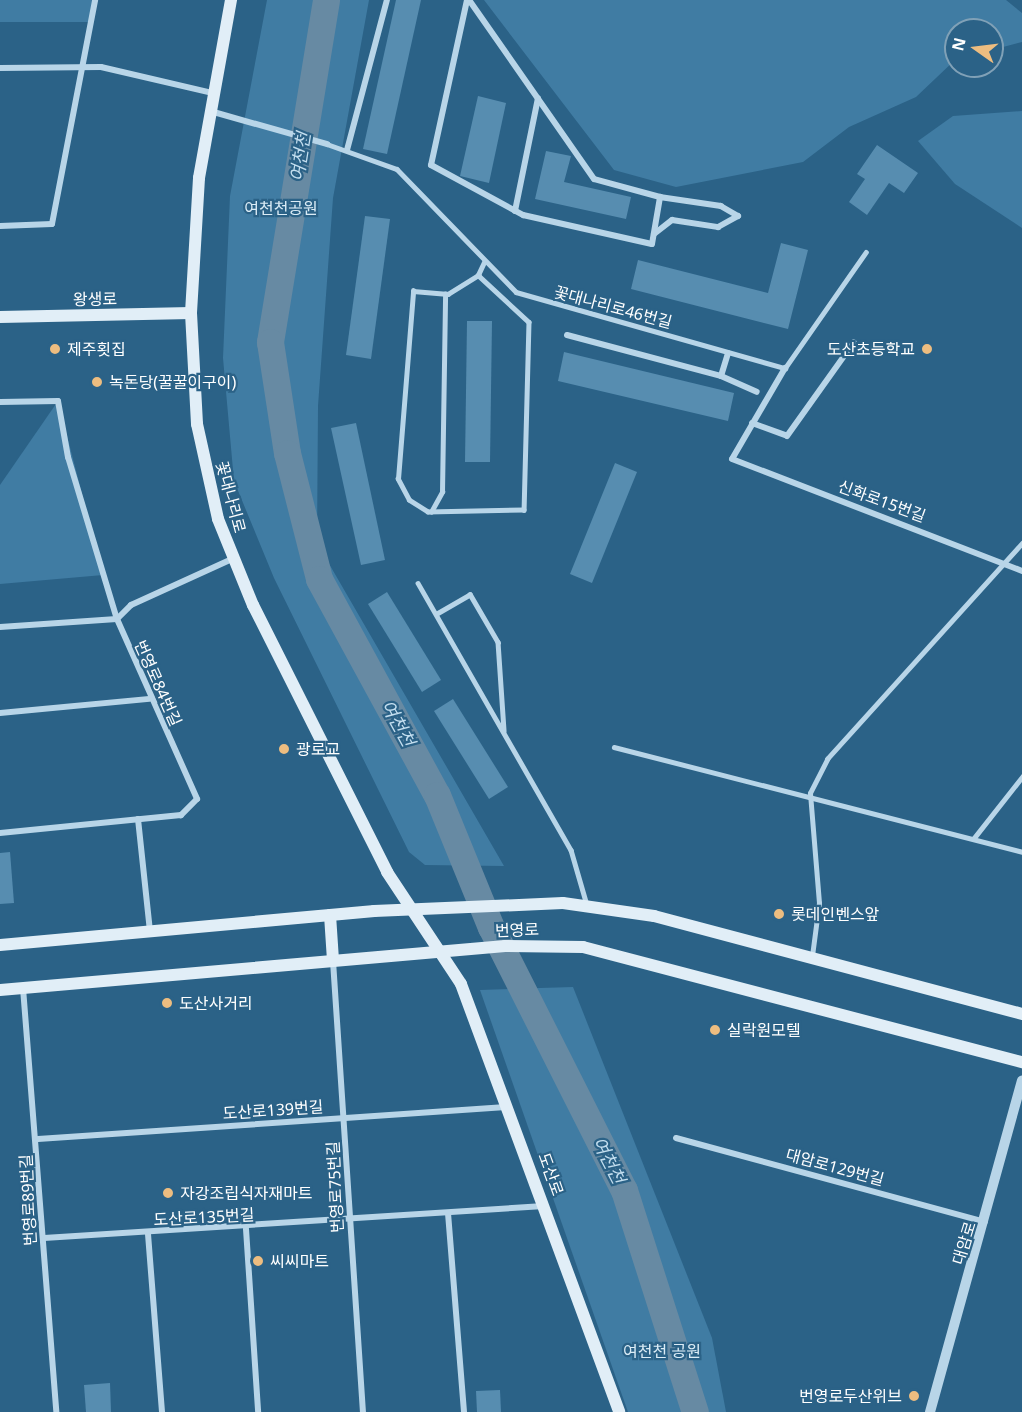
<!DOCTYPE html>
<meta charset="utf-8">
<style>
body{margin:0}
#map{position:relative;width:1022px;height:1412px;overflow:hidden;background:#2b6287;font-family:"Noto Sans","Noto Sans KR",sans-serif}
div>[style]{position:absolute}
.green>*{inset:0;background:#407ca3}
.river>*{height:27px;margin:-13.5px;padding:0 13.5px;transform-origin:13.5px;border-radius:13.5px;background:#678aa3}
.building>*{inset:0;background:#578db0}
.service>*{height:4.5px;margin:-2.25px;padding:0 2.25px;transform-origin:2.25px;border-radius:2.25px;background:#b8d5e8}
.minor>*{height:6px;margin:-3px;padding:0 3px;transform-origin:3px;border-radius:3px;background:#b8d5e8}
.tertiary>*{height:10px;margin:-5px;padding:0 5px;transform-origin:5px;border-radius:5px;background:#b8d5e8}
.secondary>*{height:12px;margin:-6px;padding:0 6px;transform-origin:6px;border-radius:6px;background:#e1eef7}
.dots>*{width:16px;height:16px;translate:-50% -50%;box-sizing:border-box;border:3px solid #2b6287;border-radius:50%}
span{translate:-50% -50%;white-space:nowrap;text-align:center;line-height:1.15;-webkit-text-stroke:4.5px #2b6287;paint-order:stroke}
.park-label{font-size:16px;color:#dbecf6}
.street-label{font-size:16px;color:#fff}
.poi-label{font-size:16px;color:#fff}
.left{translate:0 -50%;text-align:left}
.right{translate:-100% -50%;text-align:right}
.water-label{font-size:18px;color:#c3deef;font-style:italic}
.north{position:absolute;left:944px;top:18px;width:60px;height:60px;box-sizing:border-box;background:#2b6287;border:2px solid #80a1b7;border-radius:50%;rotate:284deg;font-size:16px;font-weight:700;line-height:24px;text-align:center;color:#fff}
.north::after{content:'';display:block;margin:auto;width:21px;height:27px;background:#edbd80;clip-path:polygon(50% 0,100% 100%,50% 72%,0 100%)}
</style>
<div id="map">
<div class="green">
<div style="clip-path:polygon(0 0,95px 0,91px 22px,0 22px)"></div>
<div style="clip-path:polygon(267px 0,369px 0,333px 198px,318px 406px,317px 543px,504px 866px,425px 865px,409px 852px,274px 578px,234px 481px,223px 358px,230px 196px)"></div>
<div style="clip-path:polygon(484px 0,1006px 0,1022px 13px,1022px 42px,992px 50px,992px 30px,956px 30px,956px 59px,916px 97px,849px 127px,803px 162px,676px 187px,614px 170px)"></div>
<div style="clip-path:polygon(1022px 111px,1022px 228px,955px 184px,918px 141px,953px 116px)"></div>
<div style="clip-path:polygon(58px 401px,103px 575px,0 584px,0 485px)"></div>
<div style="clip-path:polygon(573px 987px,712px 1338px,726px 1412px,628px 1412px,480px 990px)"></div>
</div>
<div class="river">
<div style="left:326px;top:0;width:347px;rotate:99.3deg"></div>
<div style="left:270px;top:342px;width:112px;rotate:81.3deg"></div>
<div style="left:287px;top:453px;width:130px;rotate:75.7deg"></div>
<div style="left:319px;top:579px;width:246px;rotate:61.4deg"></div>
<div style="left:437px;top:795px;width:143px;rotate:67.8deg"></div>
<div style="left:491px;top:927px;width:295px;rotate:63.2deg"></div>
<div style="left:624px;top:1190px;width:233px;rotate:72.3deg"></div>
</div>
<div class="building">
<div style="clip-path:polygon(396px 0,421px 0,387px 154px,363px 149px)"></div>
<div style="clip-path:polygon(478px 96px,506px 103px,489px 183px,460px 176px)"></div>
<div style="clip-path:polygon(877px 145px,918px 173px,904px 193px,889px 183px,867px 215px,849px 202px,865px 179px,857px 174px)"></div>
<div style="clip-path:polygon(546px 151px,571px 156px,564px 182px,631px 197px,626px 219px,535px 199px)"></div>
<div style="clip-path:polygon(365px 216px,390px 219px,371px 359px,346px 355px)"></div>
<div style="clip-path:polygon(781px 243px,808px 250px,788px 329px,631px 289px,638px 260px,768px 293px)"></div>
<div style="clip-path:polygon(467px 321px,492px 321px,490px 462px,465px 462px)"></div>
<div style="clip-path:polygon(564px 352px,734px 393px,728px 421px,558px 381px)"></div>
<div style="clip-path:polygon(356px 423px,385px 560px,361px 565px,331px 428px)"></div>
<div style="clip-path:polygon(615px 463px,637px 472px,592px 583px,570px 574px)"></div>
<div style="clip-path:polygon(387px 592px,441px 680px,422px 692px,368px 604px)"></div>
<div style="clip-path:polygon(453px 699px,508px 787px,489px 799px,434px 711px)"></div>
<div style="clip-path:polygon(10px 852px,14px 903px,0 904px,0 853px)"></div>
<div style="clip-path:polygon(110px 1383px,111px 1412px,86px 1412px,84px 1385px)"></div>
<div style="clip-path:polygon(500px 1390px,501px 1412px,477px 1412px,476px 1391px)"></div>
</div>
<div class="service">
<div style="left:327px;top:144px;width:74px;rotate:19.7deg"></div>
<div style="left:397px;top:169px;width:171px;rotate:45.9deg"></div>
<div style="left:516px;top:292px;width:280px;rotate:15.8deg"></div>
<div style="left:785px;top:368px;width:141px;rotate:-55.1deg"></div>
<div style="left:478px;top:275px;width:69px;rotate:42.7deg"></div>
<div style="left:529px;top:322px;width:188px;rotate:91.5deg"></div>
<div style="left:524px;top:510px;width:96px;rotate:178.8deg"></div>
<div style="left:428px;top:512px;width:22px;rotate:-148deg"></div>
<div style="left:409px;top:500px;width:24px;rotate:-118deg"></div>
<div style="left:398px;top:479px;width:189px;rotate:-85.4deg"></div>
<div style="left:413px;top:291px;width:35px;rotate:5deg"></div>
<div style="left:448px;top:294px;width:36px;rotate:-32deg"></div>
<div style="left:478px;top:275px;width:14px;rotate:-65deg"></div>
<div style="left:431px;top:512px;width:23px;rotate:-61deg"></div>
<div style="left:442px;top:492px;width:198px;rotate:-89.1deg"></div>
<div style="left:418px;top:583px;width:308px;rotate:60.2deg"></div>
<div style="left:571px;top:850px;width:57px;rotate:73.8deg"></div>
<div style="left:436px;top:614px;width:39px;rotate:-30deg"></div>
<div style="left:470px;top:594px;width:56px;rotate:59.7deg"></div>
<div style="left:498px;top:642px;width:89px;rotate:86.1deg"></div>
<div style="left:614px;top:747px;width:421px;rotate:14.4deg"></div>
<div style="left:974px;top:838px;width:78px;rotate:-51.8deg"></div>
<div style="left:812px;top:956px;width:53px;rotate:-82.5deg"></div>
<div style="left:819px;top:903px;width:110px;rotate:-94.7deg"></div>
<div style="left:810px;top:793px;width:38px;rotate:-63deg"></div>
<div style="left:827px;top:759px;width:291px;rotate:-47.9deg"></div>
</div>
<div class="minor">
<div style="left:467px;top:0;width:169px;rotate:102.3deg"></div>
<div style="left:431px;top:165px;width:105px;rotate:28.5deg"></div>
<div style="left:523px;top:215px;width:132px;rotate:12.7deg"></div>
<div style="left:652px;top:244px;width:48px;rotate:-80.3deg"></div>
<div style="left:660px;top:197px;width:68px;rotate:-164.7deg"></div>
<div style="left:594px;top:179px;width:218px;rotate:-124.9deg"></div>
<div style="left:0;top:68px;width:101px;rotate:-0.6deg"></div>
<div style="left:101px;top:67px;width:115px;rotate:13.1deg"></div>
<div style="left:210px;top:111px;width:122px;rotate:15.8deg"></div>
<div style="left:347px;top:150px;width:155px;rotate:-75.1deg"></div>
<div style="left:515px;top:211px;width:115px;rotate:-78.5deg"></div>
<div style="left:0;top:226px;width:52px;rotate:-2.2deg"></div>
<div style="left:52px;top:224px;width:228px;rotate:-79.1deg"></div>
<div style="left:654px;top:234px;width:23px;rotate:-38deg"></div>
<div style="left:672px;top:220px;width:47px;rotate:8.7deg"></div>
<div style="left:718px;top:227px;width:23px;rotate:-29deg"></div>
<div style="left:738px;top:216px;width:20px;rotate:-150deg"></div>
<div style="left:721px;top:206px;width:62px;rotate:-171.6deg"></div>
<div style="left:567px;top:335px;width:159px;rotate:14.9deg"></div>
<div style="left:721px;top:376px;width:24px;rotate:-73deg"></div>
<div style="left:785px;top:368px;width:105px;rotate:120.2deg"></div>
<div style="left:732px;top:459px;width:311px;rotate:21.1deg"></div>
<div style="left:721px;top:376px;width:39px;rotate:24deg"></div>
<div style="left:0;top:402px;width:58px;rotate:-1deg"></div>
<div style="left:58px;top:401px;width:57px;rotate:79.9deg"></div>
<div style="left:68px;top:457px;width:169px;rotate:73.2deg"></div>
<div style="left:117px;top:619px;width:197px;rotate:66deg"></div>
<div style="left:197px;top:799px;width:23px;rotate:135deg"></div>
<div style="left:181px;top:815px;width:182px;rotate:174.3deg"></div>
<div style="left:752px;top:423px;width:37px;rotate:20deg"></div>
<div style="left:787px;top:436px;width:115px;rotate:-54.5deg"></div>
<div style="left:0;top:627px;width:117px;rotate:-3.9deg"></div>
<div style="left:117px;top:619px;width:20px;rotate:-45deg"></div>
<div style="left:131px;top:605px;width:111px;rotate:-24.5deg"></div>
<div style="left:0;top:713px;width:150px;rotate:-5.4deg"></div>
<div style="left:138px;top:819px;width:114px;rotate:83.9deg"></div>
<div style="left:333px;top:961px;width:452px;rotate:86.2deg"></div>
<div style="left:23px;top:988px;width:425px;rotate:85.5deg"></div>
<div style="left:676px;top:1138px;width:320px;rotate:15.2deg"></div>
<div style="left:38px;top:1139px;width:469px;rotate:-3.9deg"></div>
<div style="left:448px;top:1213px;width:200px;rotate:85.4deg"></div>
<div style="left:246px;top:1229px;width:183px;rotate:86.2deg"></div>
<div style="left:148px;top:1234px;width:179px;rotate:85.5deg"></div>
<div style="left:44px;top:1238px;width:501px;rotate:-3.66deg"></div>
</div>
<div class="tertiary">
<div style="left:930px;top:1412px;width:344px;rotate:-74.5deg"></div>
</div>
<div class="secondary">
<div style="left:231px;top:0;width:181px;rotate:100.2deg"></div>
<div style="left:199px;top:178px;width:135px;rotate:93.4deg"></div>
<div style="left:191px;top:313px;width:111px;rotate:86.9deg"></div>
<div style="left:197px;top:424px;width:97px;rotate:77.5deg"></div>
<div style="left:218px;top:519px;width:93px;rotate:67.9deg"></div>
<div style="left:253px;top:605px;width:299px;rotate:63.3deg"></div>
<div style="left:387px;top:872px;width:134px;rotate:56.5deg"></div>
<div style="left:461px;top:984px;width:456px;rotate:69.7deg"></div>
<div style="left:0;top:317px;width:191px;rotate:-1.2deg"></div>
<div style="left:330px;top:915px;width:45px;rotate:86.2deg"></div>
<div style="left:0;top:945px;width:376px;rotate:-5.2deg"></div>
<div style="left:374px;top:911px;width:189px;rotate:-2.4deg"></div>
<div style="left:563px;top:903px;width:92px;rotate:8.1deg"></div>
<div style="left:654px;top:916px;width:381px;rotate:14.9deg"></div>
<div style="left:0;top:990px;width:507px;rotate:-4.98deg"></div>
<div style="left:505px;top:946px;width:78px;rotate:0.7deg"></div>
<div style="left:583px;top:947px;width:454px;rotate:14.7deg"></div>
</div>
<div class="dots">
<div style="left:55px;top:349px;background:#edbd80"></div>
<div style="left:927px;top:349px;background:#edbd80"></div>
<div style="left:97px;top:382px;background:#edbd80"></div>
<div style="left:284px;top:749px;background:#edbd80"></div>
<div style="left:779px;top:914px;background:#edbd80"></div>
<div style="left:167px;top:1003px;background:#edbd80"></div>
<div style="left:715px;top:1030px;background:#edbd80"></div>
<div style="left:168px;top:1193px;background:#edbd80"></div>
<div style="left:258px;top:1261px;background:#edbd80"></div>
<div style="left:914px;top:1396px;background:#edbd80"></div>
</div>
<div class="park-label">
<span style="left:281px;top:208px">여천천공원</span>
<span style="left:662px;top:1351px">여천천 공원</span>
</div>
<div class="street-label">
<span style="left:95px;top:299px;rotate:-1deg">왕생로</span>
<span style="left:613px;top:307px;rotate:15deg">꽃대나리로46번길</span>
<span style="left:231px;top:497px;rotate:75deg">꽃대나리로</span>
<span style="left:882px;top:501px;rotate:20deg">신화로15번길</span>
<span style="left:158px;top:683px;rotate:66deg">번영로84번길</span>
<span style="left:517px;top:930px;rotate:-2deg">번영로</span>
<span style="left:273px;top:1110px;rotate:-4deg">도산로139번길</span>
<span style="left:835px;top:1167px;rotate:15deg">대암로129번길</span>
<span style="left:551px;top:1174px;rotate:70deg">도산로</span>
<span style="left:335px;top:1187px;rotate:-93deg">번영로75번길</span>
<span style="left:28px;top:1200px;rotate:-93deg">번영로89번길</span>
<span style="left:204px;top:1217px;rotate:-3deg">도산로135번길</span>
<span style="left:964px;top:1243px;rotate:-73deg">대암로</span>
</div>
<div class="poi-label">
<span class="left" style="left:67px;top:349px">제주횟집</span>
<span class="right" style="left:915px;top:349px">도산초등학교</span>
<span class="left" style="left:109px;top:382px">녹돈당(꿀꿀이구이)</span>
<span class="left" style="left:296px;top:749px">광로교</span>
<span class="left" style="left:791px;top:914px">롯데인벤스앞</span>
<span class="left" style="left:179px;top:1003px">도산사거리</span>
<span class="left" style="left:727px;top:1030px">실락원모텔</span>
<span class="left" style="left:180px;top:1193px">자강조립식자재마트</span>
<span class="left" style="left:270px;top:1261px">씨씨마트</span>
<span class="right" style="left:902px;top:1396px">번영로두산위브</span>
</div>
<div class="water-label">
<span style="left:300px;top:157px;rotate:-81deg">여천천</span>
<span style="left:398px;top:723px;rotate:61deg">여천천</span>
<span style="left:609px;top:1160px;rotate:63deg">여천천</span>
</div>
<div class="north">N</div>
</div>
